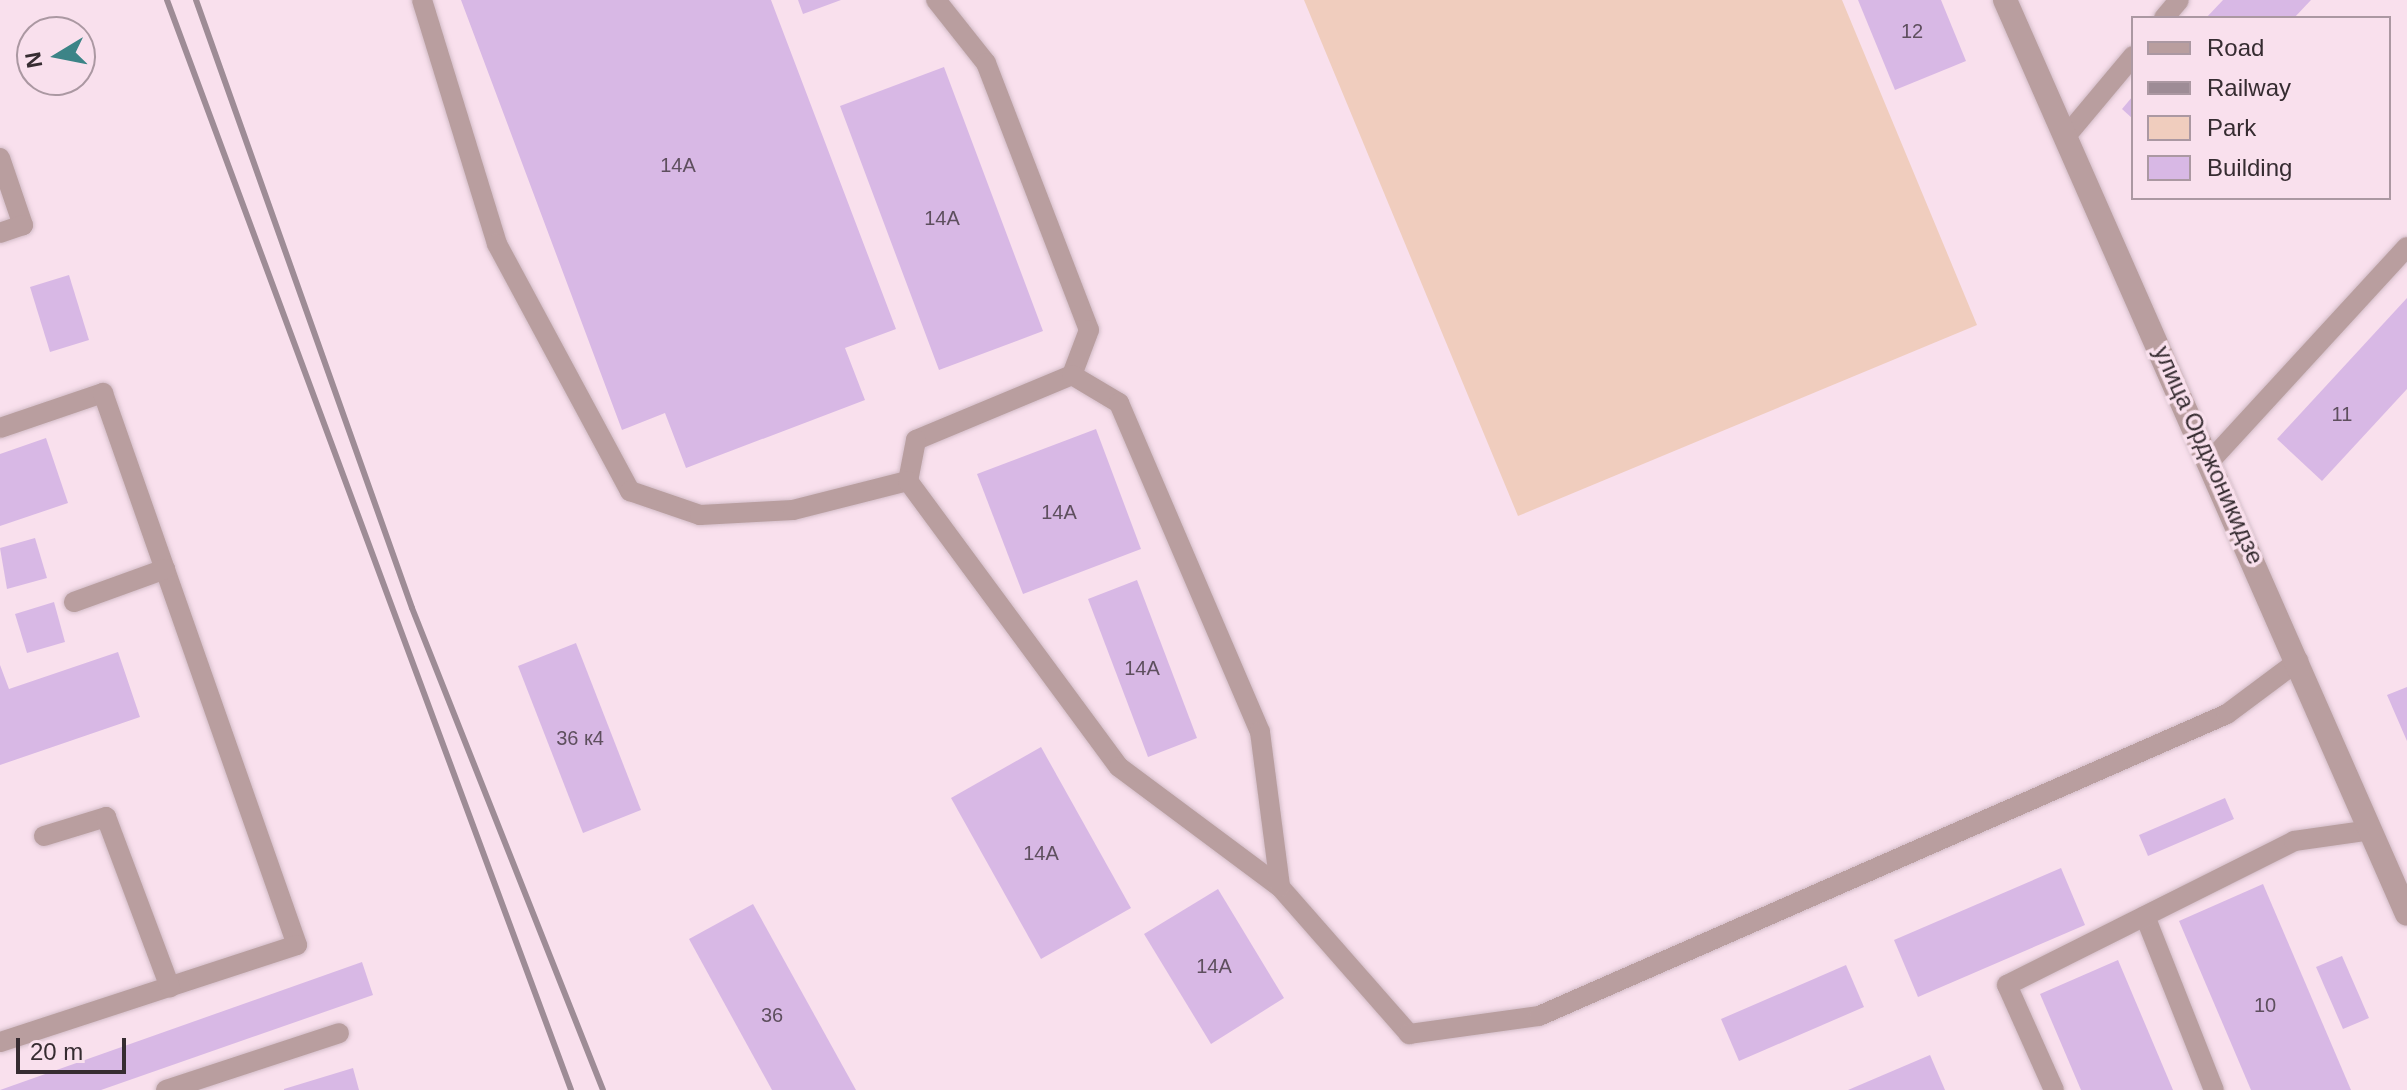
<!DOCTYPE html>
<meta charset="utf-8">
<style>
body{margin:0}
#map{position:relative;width:2407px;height:1090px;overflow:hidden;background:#f9e0ed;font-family:Helvetica,sans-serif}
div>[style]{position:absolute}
.green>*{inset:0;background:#f0cdbe}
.building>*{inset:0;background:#d8b8e5}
.roads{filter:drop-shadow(0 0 2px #d2bcc7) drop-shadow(0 0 2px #d2bcc7)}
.lane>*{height:20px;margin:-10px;padding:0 10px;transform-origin:10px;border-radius:10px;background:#b99e9f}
.street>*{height:24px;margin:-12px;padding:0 12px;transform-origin:12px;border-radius:12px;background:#b99e9f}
.rail>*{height:6px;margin:-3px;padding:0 3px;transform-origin:3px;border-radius:3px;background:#9e8c96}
span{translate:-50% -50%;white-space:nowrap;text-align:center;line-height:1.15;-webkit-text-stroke:7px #f9e0ed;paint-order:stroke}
.number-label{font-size:20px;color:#5e4f5e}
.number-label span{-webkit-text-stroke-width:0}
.street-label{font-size:24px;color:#362c31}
.legend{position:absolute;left:2131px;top:16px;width:260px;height:184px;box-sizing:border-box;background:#f9e0ed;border:2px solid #ab98a2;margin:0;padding:10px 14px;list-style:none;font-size:24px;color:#362c31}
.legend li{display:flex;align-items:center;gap:16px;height:40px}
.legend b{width:40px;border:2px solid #ab98a2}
.north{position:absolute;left:16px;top:16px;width:80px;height:80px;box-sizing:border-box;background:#f9e0ed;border:2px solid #ab98a2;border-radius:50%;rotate:260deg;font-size:22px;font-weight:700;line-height:32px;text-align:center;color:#362c31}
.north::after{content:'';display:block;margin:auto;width:28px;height:36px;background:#3c8487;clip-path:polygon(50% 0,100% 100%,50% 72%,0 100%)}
.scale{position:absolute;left:16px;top:1038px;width:110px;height:36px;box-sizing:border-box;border:4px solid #362c31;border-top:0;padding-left:10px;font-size:24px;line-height:28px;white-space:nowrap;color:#362c31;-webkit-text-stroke:6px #f9e0ed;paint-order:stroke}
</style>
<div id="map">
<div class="green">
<div style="clip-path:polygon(1304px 0,1842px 0,1977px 325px,1518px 516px)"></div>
</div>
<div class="building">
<div style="clip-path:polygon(461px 0,771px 0,896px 329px,845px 348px,865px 400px,686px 468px,665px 413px,622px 430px)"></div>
<div style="clip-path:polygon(798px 0,841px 0,803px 14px)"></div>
<div style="clip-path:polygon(1858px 0,1941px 0,1966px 61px,1895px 90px)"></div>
<div style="clip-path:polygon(2223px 0,2311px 0,2294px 18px,2206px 18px)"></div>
<div style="clip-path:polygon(944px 67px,1043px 331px,939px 370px,840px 106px)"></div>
<div style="clip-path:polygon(2133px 96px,2133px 119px,2122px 109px)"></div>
<div style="clip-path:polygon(69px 275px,89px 340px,50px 352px,30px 287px)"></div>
<div style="clip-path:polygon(2407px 298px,2407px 389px,2322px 481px,2277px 439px)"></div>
<div style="clip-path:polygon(1096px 429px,1141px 549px,1023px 594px,977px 474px)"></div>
<div style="clip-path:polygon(46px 438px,68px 503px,0 526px,0 454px)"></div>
<div style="clip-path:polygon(35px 538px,47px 578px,7px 589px,0 548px)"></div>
<div style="clip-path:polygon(1137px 580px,1197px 738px,1148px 757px,1088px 599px)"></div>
<div style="clip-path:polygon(54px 602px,65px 642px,27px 653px,15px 614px)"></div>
<div style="clip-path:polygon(576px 643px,641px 810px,583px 833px,518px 666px)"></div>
<div style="clip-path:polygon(118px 652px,140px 717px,0 765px,0 665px,9px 689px)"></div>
<div style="clip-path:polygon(2407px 687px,2407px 741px,2387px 695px)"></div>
<div style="clip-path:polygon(1041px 747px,1131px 908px,1041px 959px,951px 798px)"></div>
<div style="clip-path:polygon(2225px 798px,2234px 819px,2148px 856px,2139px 835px)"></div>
<div style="clip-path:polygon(2061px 868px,2085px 925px,1918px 997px,1894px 940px)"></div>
<div style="clip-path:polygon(2263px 884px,2351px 1090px,2251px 1090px,2179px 921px)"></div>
<div style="clip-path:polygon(1218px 889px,1284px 998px,1211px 1044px,1144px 934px)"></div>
<div style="clip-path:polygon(753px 904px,856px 1090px,772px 1090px,689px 939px)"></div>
<div style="clip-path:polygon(2342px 956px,2369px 1018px,2343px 1029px,2316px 967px)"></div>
<div style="clip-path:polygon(2118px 960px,2173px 1090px,2081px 1090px,2040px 994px)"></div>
<div style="clip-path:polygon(362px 962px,373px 995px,101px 1090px,0 1090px)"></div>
<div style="clip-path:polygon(1846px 965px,1864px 1007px,1739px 1061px,1721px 1019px)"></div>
<div style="clip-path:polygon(1930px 1055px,1945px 1090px,1848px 1090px)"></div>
<div style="clip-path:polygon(353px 1068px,359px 1090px,284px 1090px,284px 1089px)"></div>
</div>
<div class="roads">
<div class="lane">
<div style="left:422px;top:0;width:255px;rotate:72.9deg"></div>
<div style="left:497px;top:244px;width:281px;rotate:61.7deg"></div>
<div style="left:630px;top:491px;width:74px;rotate:18.9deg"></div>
<div style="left:700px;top:515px;width:93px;rotate:-3.1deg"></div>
<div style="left:793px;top:510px;width:119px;rotate:-14.2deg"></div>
<div style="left:936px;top:0;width:80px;rotate:51.6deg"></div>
<div style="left:986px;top:63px;width:286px;rotate:68.9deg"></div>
<div style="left:1089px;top:330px;width:48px;rotate:110.7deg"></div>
<div style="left:1072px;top:375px;width:169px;rotate:157.4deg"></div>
<div style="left:916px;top:440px;width:42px;rotate:101deg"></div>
<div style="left:908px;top:481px;width:355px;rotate:53.6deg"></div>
<div style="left:1119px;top:767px;width:201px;rotate:36.7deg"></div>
<div style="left:1280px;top:887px;width:196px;rotate:48.7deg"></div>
<div style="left:1409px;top:1034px;width:131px;rotate:-7.9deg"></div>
<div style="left:1539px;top:1016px;width:751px;rotate:-23.7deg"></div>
<div style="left:2227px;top:714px;width:89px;rotate:-36.7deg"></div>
<div style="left:2164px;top:18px;width:23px;rotate:-50deg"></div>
<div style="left:2067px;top:135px;width:103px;rotate:-50.1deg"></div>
<div style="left:0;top:158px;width:71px;rotate:71.1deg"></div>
<div style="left:23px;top:225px;width:24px;rotate:161deg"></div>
<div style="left:1072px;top:375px;width:55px;rotate:30.8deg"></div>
<div style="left:1119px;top:403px;width:358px;rotate:66.8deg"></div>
<div style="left:1260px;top:732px;width:156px;rotate:82.6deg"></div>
<div style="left:0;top:428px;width:109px;rotate:-18.8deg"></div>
<div style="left:103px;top:393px;width:585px;rotate:70.64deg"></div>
<div style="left:297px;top:945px;width:312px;rotate:161.9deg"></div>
<div style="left:2212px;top:459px;width:288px;rotate:-47.4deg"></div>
<div style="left:74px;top:602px;width:97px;rotate:-19.9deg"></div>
<div style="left:44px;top:836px;width:65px;rotate:-17deg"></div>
<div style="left:106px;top:817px;width:182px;rotate:69.4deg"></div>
<div style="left:2145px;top:916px;width:187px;rotate:68.4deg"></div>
<div style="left:166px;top:1090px;width:182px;rotate:-18.2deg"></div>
<div style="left:2054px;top:1090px;width:115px;rotate:-114.1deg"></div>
<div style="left:2007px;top:985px;width:321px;rotate:-26.6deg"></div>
<div style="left:2294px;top:841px;width:78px;rotate:-8.1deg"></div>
</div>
<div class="street">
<div style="left:2005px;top:0;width:998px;rotate:66.26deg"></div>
</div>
</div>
<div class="rail">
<div style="left:167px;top:0;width:1162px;rotate:69.66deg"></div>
<div style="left:196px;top:0;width:645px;rotate:70.44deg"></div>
<div style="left:412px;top:608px;width:518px;rotate:68.38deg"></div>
</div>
<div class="number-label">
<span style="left:1912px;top:31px">12</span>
<span style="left:678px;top:165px">14А</span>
<span style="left:942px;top:218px">14А</span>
<span style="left:2342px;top:414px">11</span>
<span style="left:1059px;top:512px">14А</span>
<span style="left:1142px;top:668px">14А</span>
<span style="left:580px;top:738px">36 к4</span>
<span style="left:1041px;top:853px">14А</span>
<span style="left:1214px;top:966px">14А</span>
<span style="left:2265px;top:1005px">10</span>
<span style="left:772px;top:1015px">36</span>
</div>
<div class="street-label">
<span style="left:2209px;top:455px;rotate:66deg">улица Орджоникидзе</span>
</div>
<ul class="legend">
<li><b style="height:10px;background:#b99e9f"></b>Road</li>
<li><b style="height:10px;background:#9e8c96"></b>Railway</li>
<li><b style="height:22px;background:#f0cdbe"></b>Park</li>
<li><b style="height:22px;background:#d8b8e5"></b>Building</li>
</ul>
<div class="north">N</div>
<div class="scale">20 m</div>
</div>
